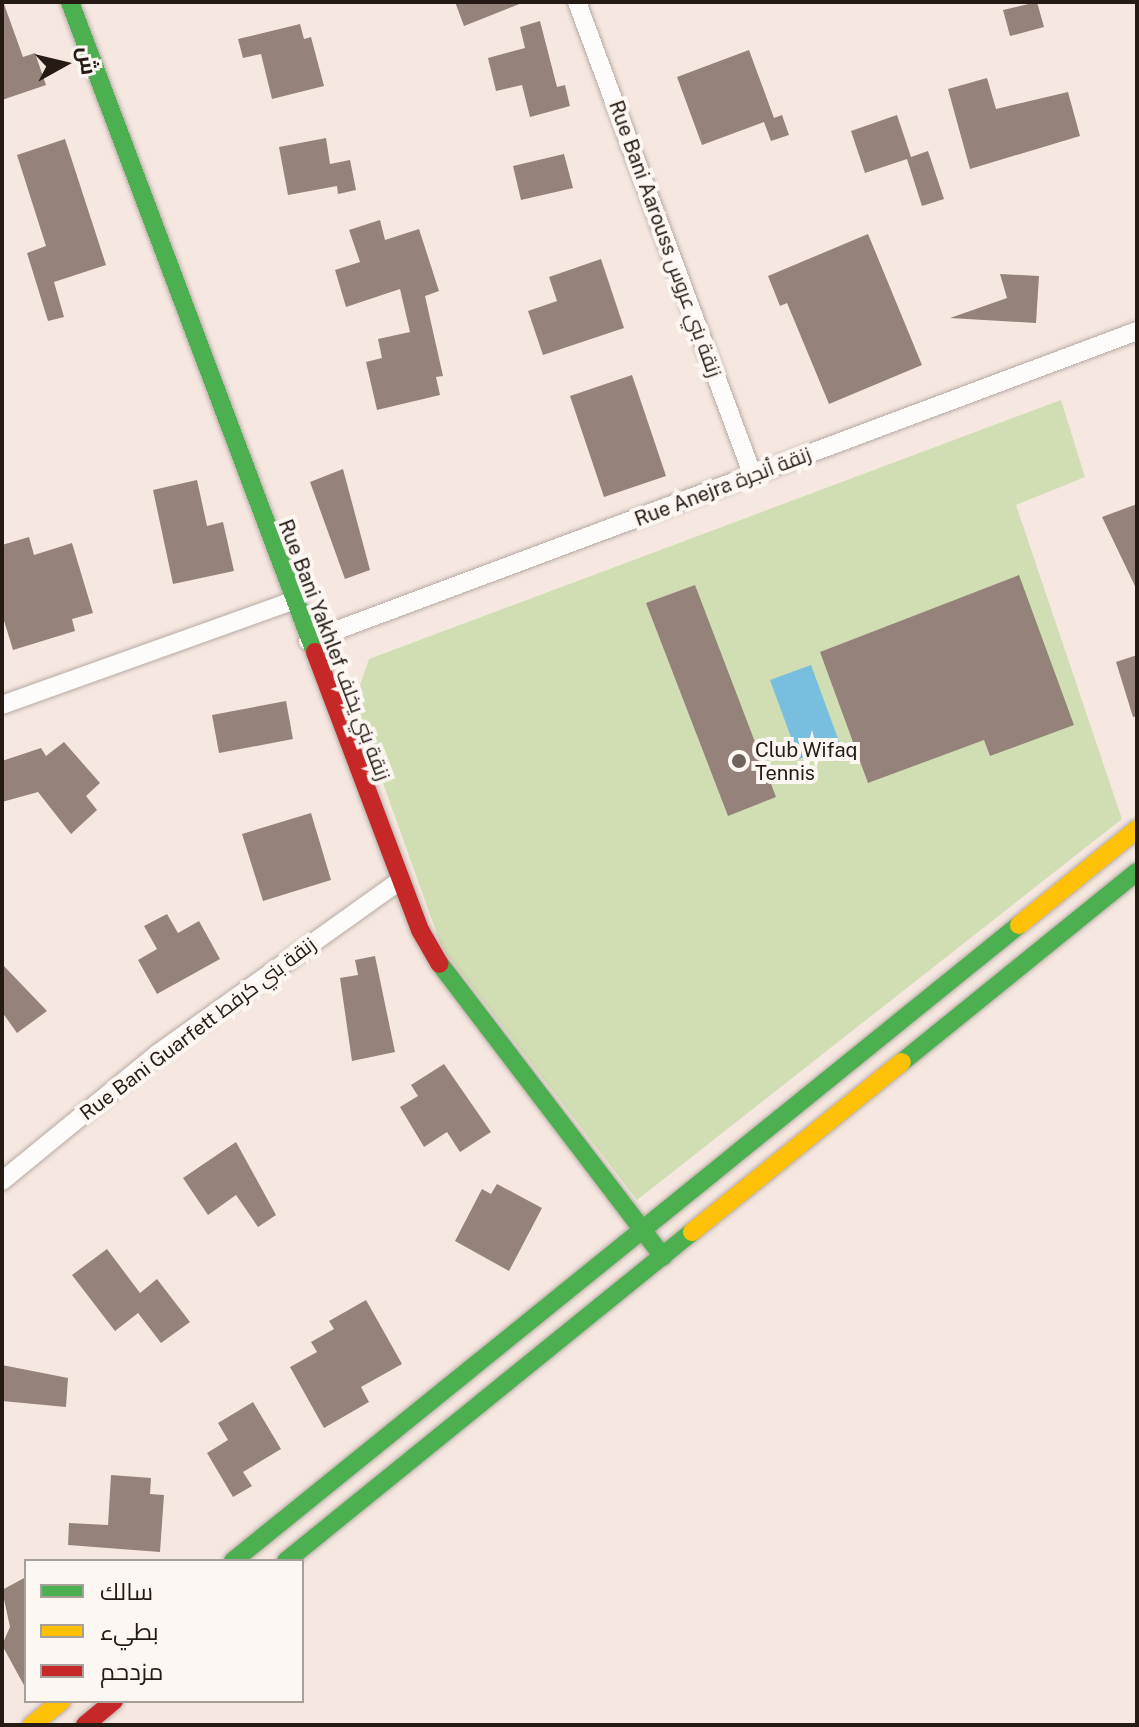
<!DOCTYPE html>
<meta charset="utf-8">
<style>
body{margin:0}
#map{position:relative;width:1139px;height:1727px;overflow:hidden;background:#f6e8e0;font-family:"Public Sans",Cairo,sans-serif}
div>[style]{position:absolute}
.green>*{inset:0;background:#d1deb3}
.water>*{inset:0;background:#78bede}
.building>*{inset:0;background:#95837b}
.roads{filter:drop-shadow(0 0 2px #b6aaa4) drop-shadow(0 0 2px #b6aaa4)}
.street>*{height:18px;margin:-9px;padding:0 9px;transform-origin:9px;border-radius:9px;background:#fefcfa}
.fast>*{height:18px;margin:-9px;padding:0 9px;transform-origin:9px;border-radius:9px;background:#4caf50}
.slow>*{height:18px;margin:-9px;padding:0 9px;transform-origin:9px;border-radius:9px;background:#ffc107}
.jam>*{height:18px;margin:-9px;padding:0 9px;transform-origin:9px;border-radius:9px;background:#c62828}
.dots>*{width:22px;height:22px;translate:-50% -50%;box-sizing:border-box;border:4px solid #fdf7f3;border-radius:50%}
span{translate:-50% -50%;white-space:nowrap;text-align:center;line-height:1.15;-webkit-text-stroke:8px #fdf7f3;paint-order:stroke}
.street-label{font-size:20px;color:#251a14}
.poi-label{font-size:20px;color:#251a14}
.left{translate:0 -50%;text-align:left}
.frame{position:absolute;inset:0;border:4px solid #251a14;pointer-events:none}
.legend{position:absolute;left:24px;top:1559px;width:280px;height:144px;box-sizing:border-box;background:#fdf7f3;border:2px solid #a79f9a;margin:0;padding:10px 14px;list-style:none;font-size:24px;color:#251a14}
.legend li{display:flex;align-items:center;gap:16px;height:40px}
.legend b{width:40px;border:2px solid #a79f9a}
.north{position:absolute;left:24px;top:24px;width:80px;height:80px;-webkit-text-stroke:6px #fdf7f3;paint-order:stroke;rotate:82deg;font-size:22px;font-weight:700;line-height:32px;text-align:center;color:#251a14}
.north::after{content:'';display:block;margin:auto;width:28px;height:36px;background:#251a14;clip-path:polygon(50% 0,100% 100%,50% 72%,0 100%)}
</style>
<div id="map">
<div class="green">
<div style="clip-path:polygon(1061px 400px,1085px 477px,1016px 505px,1122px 819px,637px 1200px,442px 948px,354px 702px,369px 659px)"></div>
</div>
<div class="water">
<div style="clip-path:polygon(811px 665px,840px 744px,799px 759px,770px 680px)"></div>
</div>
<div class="building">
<div style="clip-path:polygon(455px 2px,522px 2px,522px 3px,464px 26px)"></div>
<div style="clip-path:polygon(1037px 2px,1044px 27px,1010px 36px,1003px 10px)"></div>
<div style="clip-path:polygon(4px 4px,23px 57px,35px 53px,46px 85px,2px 100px)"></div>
<div style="clip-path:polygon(540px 21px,557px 87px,565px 85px,570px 106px,530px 117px,522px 85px,496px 91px,488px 58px,525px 48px,520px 27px)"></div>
<div style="clip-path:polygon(300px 24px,304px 39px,311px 37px,324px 86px,272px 99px,261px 54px,243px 58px,238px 39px)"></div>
<div style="clip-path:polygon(749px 50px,774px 118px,782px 115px,789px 135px,771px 141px,764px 122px,702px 145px,677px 77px)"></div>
<div style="clip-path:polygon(987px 78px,996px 109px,1068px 92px,1080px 136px,970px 169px,948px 89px)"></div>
<div style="clip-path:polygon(897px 115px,911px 157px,928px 151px,944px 199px,922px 206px,907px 159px,865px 173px,851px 131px)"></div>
<div style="clip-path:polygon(326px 138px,330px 164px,350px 160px,356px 190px,338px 194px,337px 186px,288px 195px,279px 147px)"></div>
<div style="clip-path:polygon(65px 139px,106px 265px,54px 282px,64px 317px,48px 321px,27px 253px,46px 246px,17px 155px)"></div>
<div style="clip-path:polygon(564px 154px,573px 188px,521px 200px,513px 166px)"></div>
<div style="clip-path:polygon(380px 220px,385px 240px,419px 229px,439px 291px,425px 296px,443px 376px,436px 377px,440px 395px,377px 410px,366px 362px,382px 358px,378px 339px,410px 332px,400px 289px,346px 307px,335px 270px,360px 262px,349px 230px)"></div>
<div style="clip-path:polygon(868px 234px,922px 365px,829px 404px,787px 303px,780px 306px,768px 276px)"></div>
<div style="clip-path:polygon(601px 259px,624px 328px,543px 355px,528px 311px,557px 301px,549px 277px)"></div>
<div style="clip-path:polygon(1000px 274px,1039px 276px,1036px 323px,950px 318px,1007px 298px)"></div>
<div style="clip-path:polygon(632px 375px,666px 476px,604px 497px,570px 396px)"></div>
<div style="clip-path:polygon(343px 469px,370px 570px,345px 579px,310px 482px)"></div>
<div style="clip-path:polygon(197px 480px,207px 526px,223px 522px,234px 571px,173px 584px,153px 490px)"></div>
<div style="clip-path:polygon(1137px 504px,1137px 586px,1135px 586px,1102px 517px)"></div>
<div style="clip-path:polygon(29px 537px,34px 555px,72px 543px,93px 613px,72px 619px,75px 631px,13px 650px,2px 614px,2px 545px)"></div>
<div style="clip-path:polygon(1019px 575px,1074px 725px,990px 756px,984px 740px,868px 783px,820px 652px)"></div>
<div style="clip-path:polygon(695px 585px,776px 797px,728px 816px,646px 603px)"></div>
<div style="clip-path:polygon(1137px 655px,1137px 716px,1133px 717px,1116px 662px)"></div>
<div style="clip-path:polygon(286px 701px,293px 739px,219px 753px,212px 715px)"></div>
<div style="clip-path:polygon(64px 742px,100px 783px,86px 796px,97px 810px,71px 834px,38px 792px,2px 802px,2px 761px,41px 748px,46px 756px)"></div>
<div style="clip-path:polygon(311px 813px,331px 880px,263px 901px,242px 834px)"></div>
<div style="clip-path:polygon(167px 914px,178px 933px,199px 921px,220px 959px,157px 994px,138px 960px,157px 949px,144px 926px)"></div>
<div style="clip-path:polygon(375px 956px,395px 1052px,352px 1061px,340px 978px,358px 975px,355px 960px)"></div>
<div style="clip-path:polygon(2px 964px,47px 1011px,17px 1033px,2px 1012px)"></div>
<div style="clip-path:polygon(444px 1064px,491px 1132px,460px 1152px,447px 1132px,424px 1147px,400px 1107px,418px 1096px,411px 1085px)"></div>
<div style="clip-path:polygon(236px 1142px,276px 1215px,258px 1227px,236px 1195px,208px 1215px,183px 1178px)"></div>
<div style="clip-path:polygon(497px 1184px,542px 1208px,509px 1271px,455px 1241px,482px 1189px,491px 1194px)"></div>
<div style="clip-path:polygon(107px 1249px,140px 1293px,157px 1279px,190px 1322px,161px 1343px,138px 1313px,115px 1331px,72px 1275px)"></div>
<div style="clip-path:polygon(366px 1300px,402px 1364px,361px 1387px,369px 1402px,324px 1428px,290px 1367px,317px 1352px,311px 1342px,334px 1329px,329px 1321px)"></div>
<div style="clip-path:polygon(2px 1365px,68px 1378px,66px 1407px,2px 1401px)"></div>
<div style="clip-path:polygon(253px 1402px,281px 1449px,243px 1472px,252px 1486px,233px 1497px,207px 1453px,228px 1440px,218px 1423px)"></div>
<div style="clip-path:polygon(111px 1475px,151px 1478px,150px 1494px,164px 1495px,160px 1552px,68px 1545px,69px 1523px,108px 1525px)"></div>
<div style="clip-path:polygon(26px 1577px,26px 1689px,2px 1645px,10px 1627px,2px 1590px)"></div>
</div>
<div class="roads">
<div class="street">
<div style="left:577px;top:2px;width:506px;rotate:69.63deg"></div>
<div style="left:308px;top:641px;width:885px;rotate:-20.5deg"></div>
<div style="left:2px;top:705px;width:308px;rotate:-19.7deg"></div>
<div style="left:2px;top:1181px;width:200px;rotate:-39.3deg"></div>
<div style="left:157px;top:1054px;width:296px;rotate:-35.5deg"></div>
</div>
<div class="fast">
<div style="left:70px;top:2px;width:695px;rotate:69.35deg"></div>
<div style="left:440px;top:964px;width:368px;rotate:52.7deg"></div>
<div style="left:902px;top:1062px;width:302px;rotate:-39deg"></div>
<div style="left:233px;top:1561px;width:1011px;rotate:-38.98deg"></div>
<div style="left:286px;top:1561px;width:523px;rotate:-39.02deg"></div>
</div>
<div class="slow">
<div style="left:1019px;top:925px;width:152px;rotate:-39.1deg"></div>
<div style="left:692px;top:1232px;width:270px;rotate:-39deg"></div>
<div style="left:32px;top:1725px;width:38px;rotate:-39deg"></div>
</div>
<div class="jam">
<div style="left:315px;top:652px;width:297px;rotate:69.3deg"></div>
<div style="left:420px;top:930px;width:39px;rotate:60deg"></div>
<div style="left:85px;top:1725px;width:38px;rotate:-40deg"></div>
</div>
</div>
<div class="dots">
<div style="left:739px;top:761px;background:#6e625b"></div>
</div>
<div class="street-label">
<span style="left:665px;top:239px;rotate:70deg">Rue Bani Aarouss زنقة بني عروس</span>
<span style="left:723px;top:487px;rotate:-21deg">Rue Anejra زنقة أنجرة</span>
<span style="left:334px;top:650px;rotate:69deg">Rue Bani Yakhlef زنقة بني يخلف</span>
<span style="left:198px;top:1029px;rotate:-37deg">Rue Bani Guarfett زنقة بني كرفط</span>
</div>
<div class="poi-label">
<span class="left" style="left:755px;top:762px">Club Wifaq<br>Tennis</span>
</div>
<div class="frame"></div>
<ul class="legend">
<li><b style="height:10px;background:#4caf50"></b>سالك</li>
<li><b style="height:10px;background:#ffc107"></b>بطيء</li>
<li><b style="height:10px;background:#c62828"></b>مزدحم</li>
</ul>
<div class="north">ش</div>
</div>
